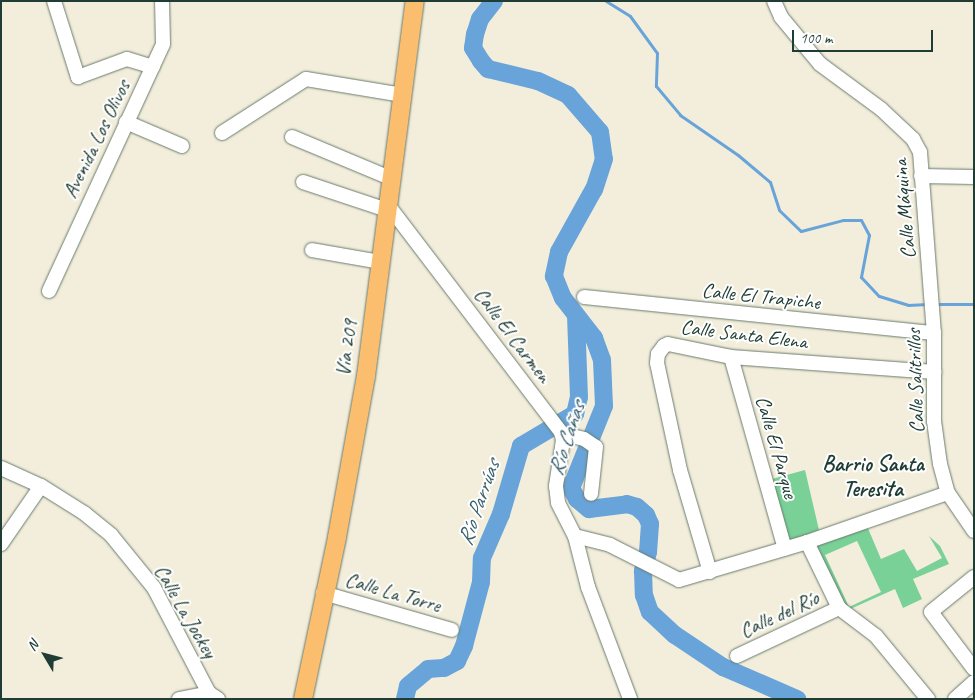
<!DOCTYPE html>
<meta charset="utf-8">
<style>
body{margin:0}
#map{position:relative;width:975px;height:700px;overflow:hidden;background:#f3eedb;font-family:Caveat,sans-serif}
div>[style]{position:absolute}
.green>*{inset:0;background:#79d197}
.stream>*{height:3px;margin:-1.5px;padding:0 1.5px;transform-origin:1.5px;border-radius:1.5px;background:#68a4d9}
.river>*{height:18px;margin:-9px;padding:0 9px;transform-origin:9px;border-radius:9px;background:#68a4d9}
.roads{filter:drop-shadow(0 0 1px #697b6e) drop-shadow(0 0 1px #697b6e)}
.minor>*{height:14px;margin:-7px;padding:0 7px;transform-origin:7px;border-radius:7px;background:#fff}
.major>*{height:18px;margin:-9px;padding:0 9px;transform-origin:9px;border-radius:9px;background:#fbbd6e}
span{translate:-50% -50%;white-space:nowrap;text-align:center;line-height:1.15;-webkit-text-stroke:4px #fff;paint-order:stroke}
.street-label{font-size:21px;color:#1f3d34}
.water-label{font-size:22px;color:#39616e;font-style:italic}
.neighbourhood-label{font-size:22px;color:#1f3d34;font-weight:700}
.frame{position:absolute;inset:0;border:2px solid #1f3d34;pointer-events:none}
.north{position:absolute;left:20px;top:630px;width:50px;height:50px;-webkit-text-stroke:4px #fff;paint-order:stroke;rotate:307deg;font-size:14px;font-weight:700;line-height:20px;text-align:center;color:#1f3d34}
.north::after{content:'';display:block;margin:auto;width:18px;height:22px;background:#1f3d34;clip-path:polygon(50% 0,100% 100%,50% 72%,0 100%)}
.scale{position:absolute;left:792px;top:30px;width:141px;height:22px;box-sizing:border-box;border:2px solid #1f3d34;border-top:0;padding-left:6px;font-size:15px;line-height:18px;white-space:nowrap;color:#1f3d34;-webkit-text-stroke:4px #fff;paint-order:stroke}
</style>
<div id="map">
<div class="green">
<div style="clip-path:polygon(805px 470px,819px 530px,788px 542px,772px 479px)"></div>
<div style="clip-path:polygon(evenodd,867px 526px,881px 559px,904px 549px,917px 571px,942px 558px,929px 536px,940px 546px,949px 564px,913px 579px,922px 599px,903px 608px,895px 589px,848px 610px,814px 544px,867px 526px,857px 541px,881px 592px,849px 607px,825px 555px,857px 541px)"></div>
</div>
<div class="stream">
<div style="left:606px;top:1px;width:28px;rotate:32deg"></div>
<div style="left:630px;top:16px;width:46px;rotate:53.9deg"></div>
<div style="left:657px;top:53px;width:33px;rotate:92deg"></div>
<div style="left:656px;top:86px;width:38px;rotate:50deg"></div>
<div style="left:680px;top:115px;width:70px;rotate:34.6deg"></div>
<div style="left:738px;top:155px;width:42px;rotate:40.2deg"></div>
<div style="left:770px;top:182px;width:29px;rotate:72deg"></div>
<div style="left:779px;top:210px;width:30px;rotate:44deg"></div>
<div style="left:801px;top:231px;width:43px;rotate:-14.7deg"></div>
<div style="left:843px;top:220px;width:18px"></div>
<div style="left:861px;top:220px;width:17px;rotate:62deg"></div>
<div style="left:869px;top:235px;width:43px;rotate:100.8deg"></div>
<div style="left:861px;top:277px;width:26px;rotate:47deg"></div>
<div style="left:879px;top:296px;width:30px;rotate:17deg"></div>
<div style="left:908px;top:305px;width:20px;rotate:-3deg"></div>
<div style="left:937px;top:304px;width:37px"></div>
</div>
<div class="river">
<div style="left:494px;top:1px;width:23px;rotate:128deg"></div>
<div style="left:480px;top:19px;width:16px;rotate:108deg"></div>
<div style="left:475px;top:34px;width:14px;rotate:98deg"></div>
<div style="left:473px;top:48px;width:15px;rotate:58deg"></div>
<div style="left:481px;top:61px;width:11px;rotate:49deg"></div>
<div style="left:488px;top:69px;width:51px;rotate:13.5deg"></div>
<div style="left:538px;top:81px;width:33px;rotate:25deg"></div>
<div style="left:568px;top:95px;width:49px;rotate:49.1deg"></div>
<div style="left:600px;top:132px;width:27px;rotate:82deg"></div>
<div style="left:604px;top:159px;width:32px;rotate:108deg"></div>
<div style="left:594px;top:189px;width:72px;rotate:119.1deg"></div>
<div style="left:559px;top:252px;width:25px;rotate:102deg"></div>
<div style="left:554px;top:276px;width:24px;rotate:68deg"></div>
<div style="left:563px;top:298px;width:51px;rotate:52.2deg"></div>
<div style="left:594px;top:338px;width:23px;rotate:70deg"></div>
<div style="left:602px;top:360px;width:46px;rotate:87.5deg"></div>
<div style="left:604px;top:406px;width:88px;rotate:111.9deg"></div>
<div style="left:571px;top:488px;width:13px;rotate:61deg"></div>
<div style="left:577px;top:499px;width:16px;rotate:40deg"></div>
<div style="left:589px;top:509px;width:38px;rotate:-7deg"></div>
<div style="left:627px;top:504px;width:10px;rotate:17deg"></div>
<div style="left:637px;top:507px;width:12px;rotate:42deg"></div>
<div style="left:646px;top:515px;width:10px;rotate:66deg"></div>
<div style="left:650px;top:524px;width:28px;rotate:94deg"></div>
<div style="left:648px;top:552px;width:20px;rotate:105deg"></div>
<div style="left:643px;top:571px;width:24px;rotate:88deg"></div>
<div style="left:644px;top:595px;width:18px;rotate:71deg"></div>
<div style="left:650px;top:612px;width:34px;rotate:43deg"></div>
<div style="left:675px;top:635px;width:58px;rotate:33.7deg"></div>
<div style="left:723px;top:667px;width:81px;rotate:23.4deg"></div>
<div style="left:405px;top:699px;width:13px;rotate:-77deg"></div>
<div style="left:408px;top:686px;width:26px;rotate:-40deg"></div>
<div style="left:428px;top:669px;width:16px;rotate:-4deg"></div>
<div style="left:444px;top:668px;width:15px;rotate:-28deg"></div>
<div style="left:457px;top:661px;width:17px;rotate:-65deg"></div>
<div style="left:464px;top:646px;width:66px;rotate:-75.1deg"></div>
<div style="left:481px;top:582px;width:24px;rotate:-88deg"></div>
<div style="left:482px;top:558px;width:48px;rotate:-66.6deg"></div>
<div style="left:501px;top:514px;width:71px;rotate:-73.6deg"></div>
<div style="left:521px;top:446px;width:63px;rotate:-30.7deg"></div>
<div style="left:575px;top:414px;width:17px;rotate:-77deg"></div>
<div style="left:579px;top:397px;width:80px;rotate:-92.1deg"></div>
</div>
<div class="roads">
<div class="minor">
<div style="left:54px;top:1px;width:80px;rotate:72.5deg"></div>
<div style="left:78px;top:77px;width:52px;rotate:-20.2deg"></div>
<div style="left:127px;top:59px;width:27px;rotate:17deg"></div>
<div style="left:774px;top:1px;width:17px;rotate:66deg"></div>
<div style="left:781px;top:17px;width:61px;rotate:50.3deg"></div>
<div style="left:820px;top:64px;width:76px;rotate:36.4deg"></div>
<div style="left:881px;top:109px;width:44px;rotate:43.2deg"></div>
<div style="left:913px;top:139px;width:15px;rotate:62deg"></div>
<div style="left:920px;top:152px;width:182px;rotate:85.6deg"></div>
<div style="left:934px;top:333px;width:88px;rotate:90deg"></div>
<div style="left:934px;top:421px;width:43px;rotate:82.1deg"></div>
<div style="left:940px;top:464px;width:30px;rotate:75deg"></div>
<div style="left:948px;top:493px;width:46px;rotate:55.6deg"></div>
<div style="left:126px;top:122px;width:61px;rotate:23.2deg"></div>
<div style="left:222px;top:133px;width:100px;rotate:-32.7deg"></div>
<div style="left:306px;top:79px;width:98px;rotate:9.4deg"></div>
<div style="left:292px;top:137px;width:106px;rotate:22.7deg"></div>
<div style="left:921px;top:176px;width:53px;rotate:1.1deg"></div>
<div style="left:303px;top:182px;width:89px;rotate:18.4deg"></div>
<div style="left:388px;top:205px;width:285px;rotate:52.7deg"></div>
<div style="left:561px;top:432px;width:8px;rotate:76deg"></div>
<div style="left:563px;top:440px;width:47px;rotate:98.7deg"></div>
<div style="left:556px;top:486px;width:17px;rotate:83deg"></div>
<div style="left:558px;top:503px;width:37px;rotate:63deg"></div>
<div style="left:575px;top:536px;width:53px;rotate:75.7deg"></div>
<div style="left:588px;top:587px;width:120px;rotate:69.4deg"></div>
<div style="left:312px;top:250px;width:69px;rotate:10deg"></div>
<div style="left:49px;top:291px;width:272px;rotate:-65.2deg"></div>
<div style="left:163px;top:44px;width:43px;rotate:-91.3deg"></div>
<div style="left:584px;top:297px;width:352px;rotate:5.9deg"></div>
<div style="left:731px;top:357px;width:199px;rotate:74.3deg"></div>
<div style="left:563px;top:440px;width:10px;rotate:-24deg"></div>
<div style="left:572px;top:436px;width:12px;rotate:14deg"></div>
<div style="left:584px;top:439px;width:14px;rotate:34deg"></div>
<div style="left:596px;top:447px;width:47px;rotate:96.1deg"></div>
<div style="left:1px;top:468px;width:44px;rotate:24.2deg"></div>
<div style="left:41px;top:486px;width:51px;rotate:32.1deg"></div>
<div style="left:84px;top:513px;width:35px;rotate:39deg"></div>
<div style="left:111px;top:535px;width:68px;rotate:50.9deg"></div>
<div style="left:154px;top:588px;width:119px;rotate:62.4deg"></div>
<div style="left:575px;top:536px;width:36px;rotate:14deg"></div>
<div style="left:610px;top:545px;width:77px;rotate:26.9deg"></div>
<div style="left:679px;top:580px;width:134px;rotate:-16.5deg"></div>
<div style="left:807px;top:542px;width:149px;rotate:-19.2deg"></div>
<div style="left:807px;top:542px;width:73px;rotate:64.1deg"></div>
<div style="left:839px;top:608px;width:46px;rotate:37.1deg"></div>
<div style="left:876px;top:636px;width:82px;rotate:50.5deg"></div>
<div style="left:1px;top:544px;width:70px;rotate:-55.4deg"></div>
<div style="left:710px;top:572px;width:106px;rotate:-106.4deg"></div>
<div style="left:680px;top:470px;width:109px;rotate:-102.1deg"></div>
<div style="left:657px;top:363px;width:9px;rotate:-84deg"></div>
<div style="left:658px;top:354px;width:10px;rotate:-53deg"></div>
<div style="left:664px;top:346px;width:4px;rotate:-27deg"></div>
<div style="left:668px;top:344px;width:64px;rotate:11.7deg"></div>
<div style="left:731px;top:357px;width:204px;rotate:4.2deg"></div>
<div style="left:974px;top:577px;width:55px;rotate:140.9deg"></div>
<div style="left:931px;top:612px;width:71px;rotate:53deg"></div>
<div style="left:323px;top:593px;width:134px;rotate:16deg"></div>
<div style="left:737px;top:656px;width:113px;rotate:-25.2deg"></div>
<div style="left:179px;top:699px;width:31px;rotate:-11deg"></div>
<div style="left:209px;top:693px;width:11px;rotate:34deg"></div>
<div style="left:955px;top:699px;width:25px;rotate:-42deg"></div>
</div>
<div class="major">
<div style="left:303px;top:699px;width:166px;rotate:-78.1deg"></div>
<div style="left:337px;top:537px;width:164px;rotate:-79.8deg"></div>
<div style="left:366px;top:376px;width:378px;rotate:-82.6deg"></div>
</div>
</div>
<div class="street-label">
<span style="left:96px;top:139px;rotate:-64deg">Avenida Los Olivos</span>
<span style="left:904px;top:209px;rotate:-95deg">Calle Máquina</span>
<span style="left:761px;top:296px;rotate:6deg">Calle El Trapiche</span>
<span style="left:744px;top:334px;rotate:7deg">Calle Santa Elena</span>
<span style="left:513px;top:335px;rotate:53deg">Calle El Carmen</span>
<span style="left:346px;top:348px;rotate:-82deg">Vía 209</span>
<span style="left:915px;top:381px;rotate:-92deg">Calle Salitrillos</span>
<span style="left:777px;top:447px;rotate:74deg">Calle El Parque</span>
<span style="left:393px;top:592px;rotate:16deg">Calle La Torre</span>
<span style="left:186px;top:611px;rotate:60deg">Calle La Jockey</span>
<span style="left:779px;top:614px;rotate:-25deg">Calle del Río</span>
</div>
<div class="water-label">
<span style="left:567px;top:439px;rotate:-72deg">Río Cañas</span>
<span style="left:479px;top:503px;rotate:-71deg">Río Parrúas</span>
</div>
<div class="neighbourhood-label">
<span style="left:873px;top:477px">Barrio Santa<br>Teresita</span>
</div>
<div class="frame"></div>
<div class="north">N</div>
<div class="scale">100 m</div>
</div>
